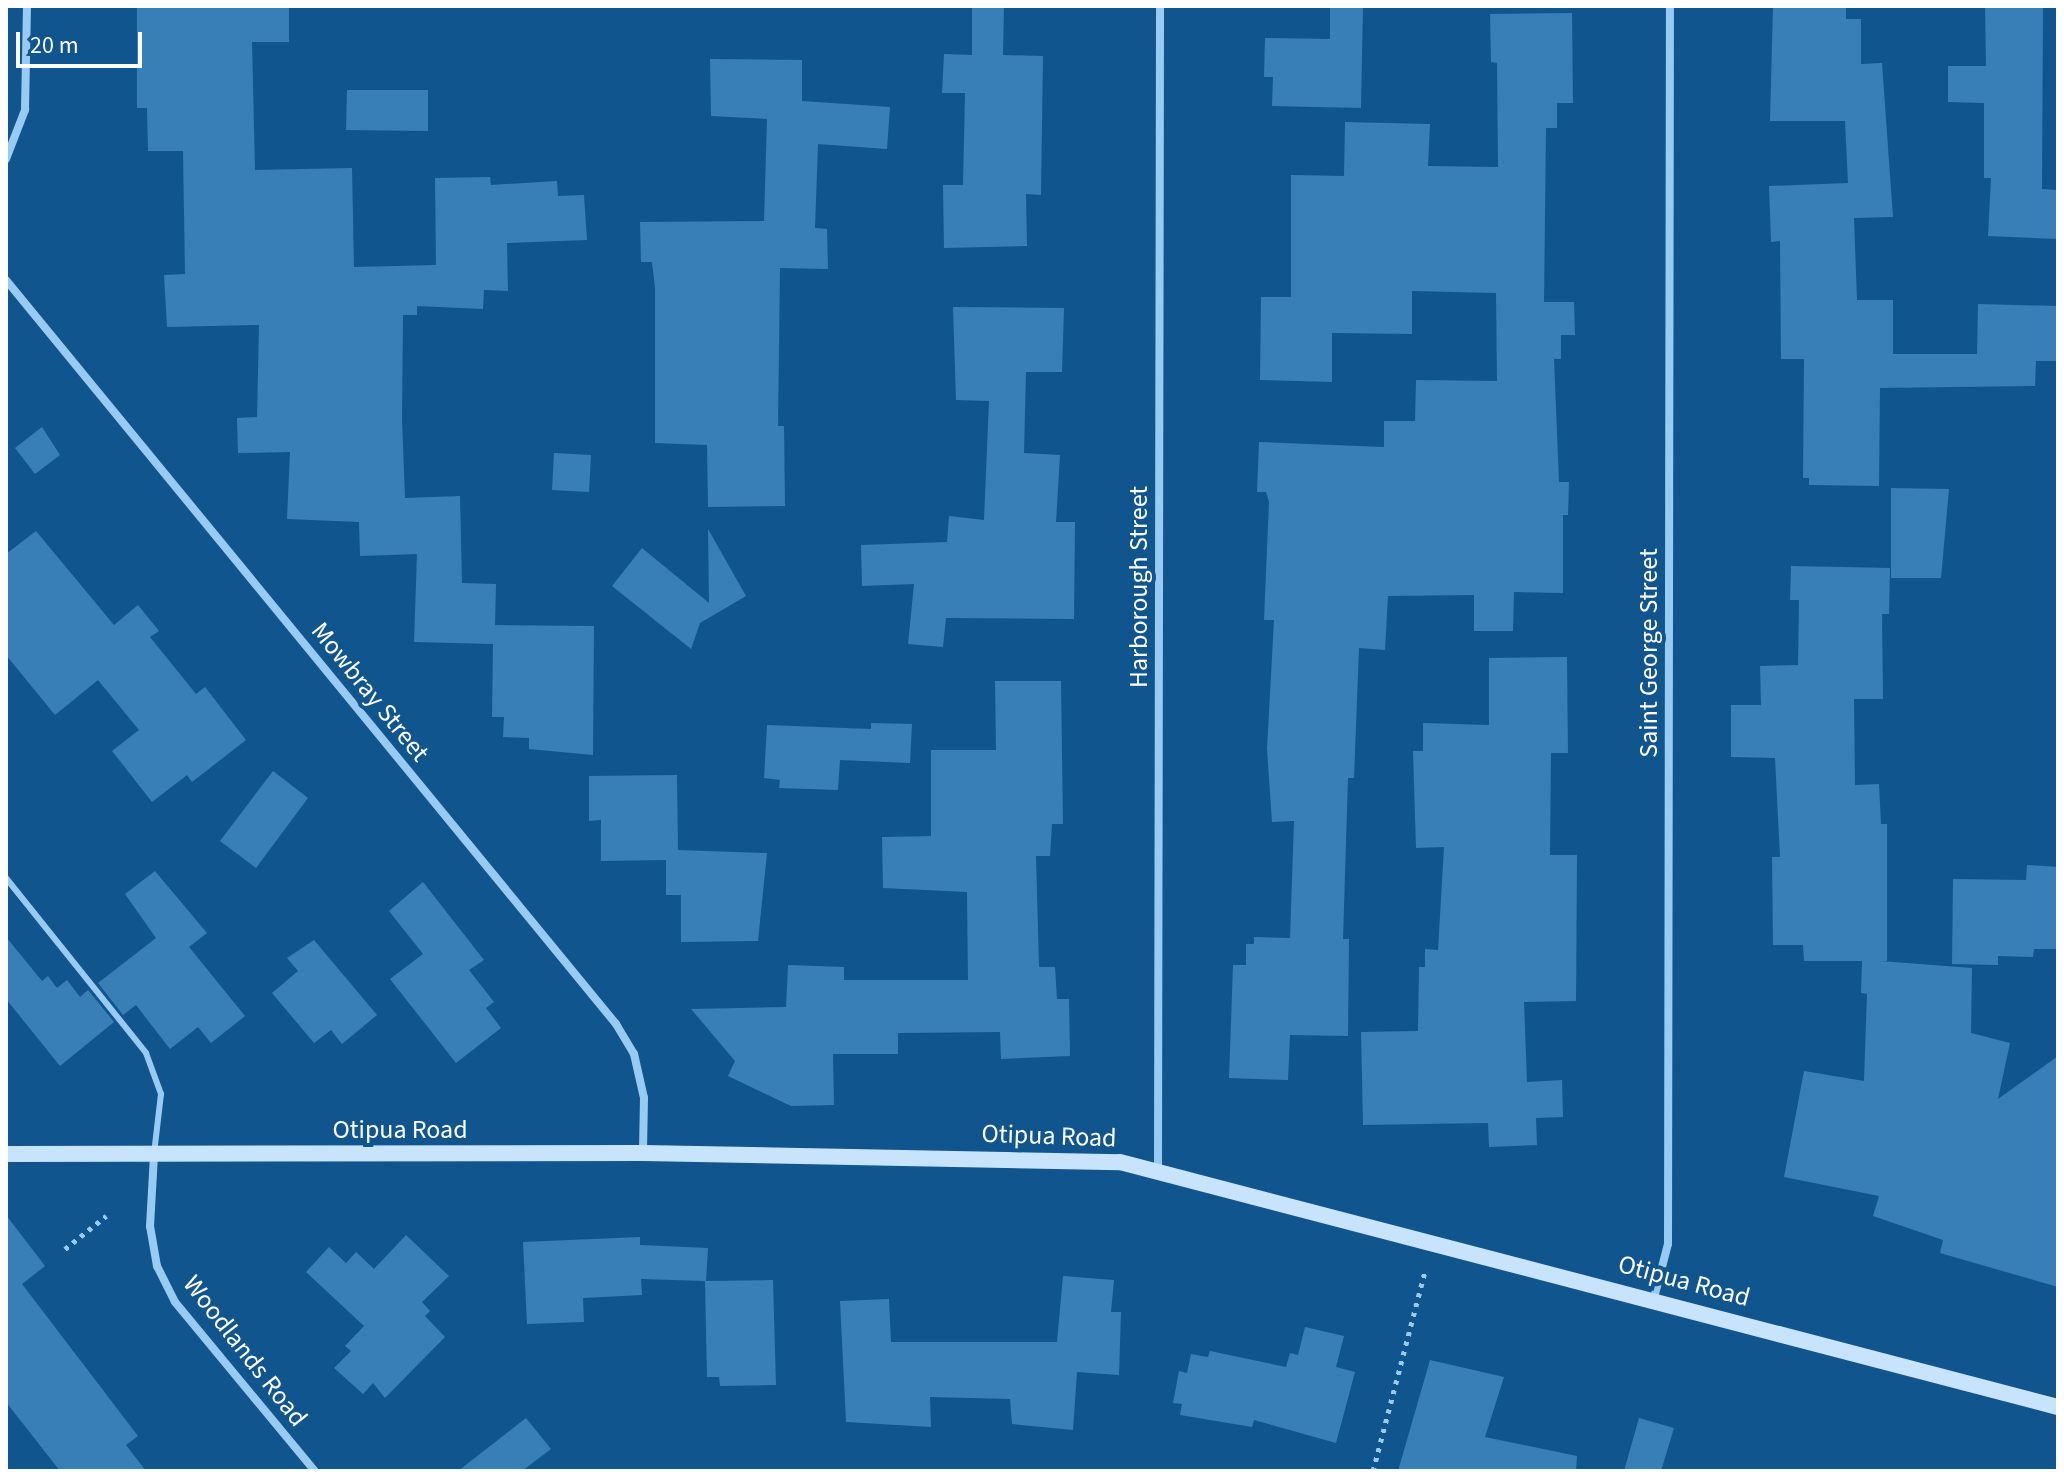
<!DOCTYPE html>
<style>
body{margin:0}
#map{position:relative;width:2064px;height:1477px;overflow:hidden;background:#11558e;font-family:"Source Sans 3",sans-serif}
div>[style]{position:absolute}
.building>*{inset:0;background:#397fb7}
.path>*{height:5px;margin-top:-2.5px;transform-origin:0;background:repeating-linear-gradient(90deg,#99cbf2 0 4px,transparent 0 10px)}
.lane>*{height:6px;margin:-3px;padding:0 3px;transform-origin:3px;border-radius:3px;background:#99cbf2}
.street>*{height:8px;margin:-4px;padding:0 4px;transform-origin:4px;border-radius:4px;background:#99cbf2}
.secondary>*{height:16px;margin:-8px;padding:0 8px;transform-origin:8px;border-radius:8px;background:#c8e4fc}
span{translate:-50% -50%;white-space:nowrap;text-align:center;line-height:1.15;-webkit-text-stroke:8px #11558e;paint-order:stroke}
.street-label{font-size:26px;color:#fff}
.frame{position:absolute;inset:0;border:8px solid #fff;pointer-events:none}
.scale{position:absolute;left:16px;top:32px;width:126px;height:36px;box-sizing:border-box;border:4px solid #fff;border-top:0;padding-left:10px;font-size:24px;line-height:28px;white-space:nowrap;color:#fff;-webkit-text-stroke:6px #11558e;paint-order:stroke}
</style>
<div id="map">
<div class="building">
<div style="clip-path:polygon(137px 6px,289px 7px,289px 42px,252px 42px,255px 170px,352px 168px,354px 267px,436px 265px,435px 178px,490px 177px,491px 185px,557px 181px,558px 196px,584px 195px,587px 240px,507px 243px,508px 291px,484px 290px,483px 309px,417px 306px,417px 315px,403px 315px,402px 419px,405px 498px,460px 496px,462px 583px,496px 584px,495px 625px,594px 626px,593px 755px,529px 749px,529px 738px,503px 737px,504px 717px,492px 717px,493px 644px,414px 642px,417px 554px,360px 556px,359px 522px,287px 519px,290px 452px,238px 453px,237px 418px,257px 417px,259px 325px,167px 327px,164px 275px,185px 274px,183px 151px,148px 151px,147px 108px,137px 108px)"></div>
<div style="clip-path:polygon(972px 6px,1004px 6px,1003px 55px,1043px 56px,1041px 195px,1026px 194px,1027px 246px,944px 248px,943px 185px,963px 185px,965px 93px,942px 93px,944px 54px,972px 55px)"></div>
<div style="clip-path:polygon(1330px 6px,1363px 6px,1361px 108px,1272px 106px,1273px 77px,1264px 77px,1265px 38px,1330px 39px)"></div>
<div style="clip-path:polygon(1773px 6px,1846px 6px,1846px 19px,1861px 19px,1861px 64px,1882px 63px,1893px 217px,1854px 218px,1857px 300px,1893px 300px,1893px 354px,1977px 354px,1978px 304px,2058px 306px,2058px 361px,2036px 361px,2035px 386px,1880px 388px,1879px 486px,1809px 485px,1809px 478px,1803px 478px,1804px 359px,1781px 359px,1780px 241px,1771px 242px,1769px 186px,1848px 183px,1845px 121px,1770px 121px)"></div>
<div style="clip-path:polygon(1985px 6px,2043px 6px,2042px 189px,2058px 190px,2058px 239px,1988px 236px,1991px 178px,1984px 178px,1984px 103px,1948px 102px,1948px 66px,1986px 66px)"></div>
<div style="clip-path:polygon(1572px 13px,1573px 103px,1557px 103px,1557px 128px,1546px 128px,1544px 302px,1574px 302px,1575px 335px,1561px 335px,1561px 359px,1554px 359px,1559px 482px,1569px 482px,1568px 515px,1563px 515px,1563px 593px,1514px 592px,1513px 631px,1474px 631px,1474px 595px,1388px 596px,1385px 650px,1359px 648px,1354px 778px,1348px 778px,1343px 939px,1349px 939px,1348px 1036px,1290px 1035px,1288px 1080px,1229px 1078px,1233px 965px,1246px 965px,1246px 944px,1254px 944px,1254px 937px,1290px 938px,1294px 821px,1272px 822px,1267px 749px,1274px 620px,1264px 620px,1269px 502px,1266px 492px,1257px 492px,1259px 442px,1384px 447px,1384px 421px,1415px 421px,1416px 380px,1497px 381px,1496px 293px,1412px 291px,1412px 334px,1332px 333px,1332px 382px,1260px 380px,1261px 297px,1291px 297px,1291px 175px,1344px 176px,1345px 122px,1430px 124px,1428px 166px,1498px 167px,1497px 63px,1491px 62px,1490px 14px)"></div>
<div style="clip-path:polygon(710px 59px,802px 60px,802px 101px,890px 107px,887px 149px,818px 144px,815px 228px,827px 229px,828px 269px,780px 268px,778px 426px,784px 426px,785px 506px,708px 507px,707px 445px,655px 443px,655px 288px,652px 262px,641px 262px,640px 222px,764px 221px,767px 119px,711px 116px)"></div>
<div style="clip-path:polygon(347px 90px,428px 90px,428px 131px,346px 130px)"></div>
<div style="clip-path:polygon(953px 307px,1064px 308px,1062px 372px,1026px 372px,1024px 453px,1060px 455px,1056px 522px,1075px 522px,1074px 619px,946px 618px,943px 647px,908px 644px,914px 584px,862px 586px,861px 545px,947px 542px,949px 516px,984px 520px,989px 401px,956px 400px)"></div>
<div style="clip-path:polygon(42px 427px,60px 455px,35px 474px,15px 448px)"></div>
<div style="clip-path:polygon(554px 453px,591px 455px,589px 492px,552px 490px)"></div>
<div style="clip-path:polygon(1891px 488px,1949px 489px,1941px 578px,1891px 578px)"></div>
<div style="clip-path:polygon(708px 529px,746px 596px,700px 623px,691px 649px,612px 586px,642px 548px,709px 603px)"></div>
<div style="clip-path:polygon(36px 531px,114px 625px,138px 605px,159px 631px,150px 637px,196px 694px,205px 687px,246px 740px,192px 782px,187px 775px,152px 802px,112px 751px,139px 730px,98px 680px,55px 715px,6px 655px,6px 554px)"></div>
<div style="clip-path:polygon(1791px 566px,1890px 568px,1889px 614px,1882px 614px,1883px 699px,1854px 699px,1855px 785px,1879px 784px,1881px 824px,1887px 824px,1887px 961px,1880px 961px,1972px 968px,1971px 1033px,2010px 1043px,1998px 1099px,2058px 1056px,2058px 1287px,1940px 1253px,1943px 1240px,1873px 1216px,1879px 1196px,1784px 1177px,1804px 1071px,1864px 1081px,1867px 994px,1861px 993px,1862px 961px,1804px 961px,1803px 945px,1773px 945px,1772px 857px,1780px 857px,1775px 758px,1731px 757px,1731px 705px,1761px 705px,1760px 666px,1798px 665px,1799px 600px,1790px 600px)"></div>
<div style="clip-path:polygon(1567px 657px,1568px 753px,1551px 753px,1550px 855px,1577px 855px,1576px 1001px,1524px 1002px,1527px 1082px,1562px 1080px,1563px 1117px,1536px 1118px,1537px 1145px,1489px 1147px,1488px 1123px,1363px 1125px,1361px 1032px,1418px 1031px,1419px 967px,1425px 967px,1425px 949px,1438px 950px,1444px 847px,1416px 848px,1413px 751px,1423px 751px,1423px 723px,1489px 725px,1489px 658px)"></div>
<div style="clip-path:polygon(995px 681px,1061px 681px,1063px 824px,1052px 824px,1050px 856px,1036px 856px,1039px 967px,1055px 967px,1057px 999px,1069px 999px,1070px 1056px,1001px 1059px,1000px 1032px,898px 1033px,898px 1054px,833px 1054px,834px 1105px,791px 1106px,728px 1076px,735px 1061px,691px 1009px,786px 1007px,788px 965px,844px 967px,844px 980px,968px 980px,967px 892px,883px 888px,882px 837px,931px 836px,931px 750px,996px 750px)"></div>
<div style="clip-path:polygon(871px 723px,912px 724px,910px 763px,840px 760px,838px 790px,779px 788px,780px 780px,764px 778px,767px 725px,871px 729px)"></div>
<div style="clip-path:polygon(273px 771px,308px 798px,256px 868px,220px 841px)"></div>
<div style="clip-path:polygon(677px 775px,678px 850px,767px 853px,758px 941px,681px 942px,681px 895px,666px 895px,666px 860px,601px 861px,601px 820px,589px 821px,589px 776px)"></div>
<div style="clip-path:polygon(2027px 865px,2058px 867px,2058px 949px,2034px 949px,2033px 957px,1998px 956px,1998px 965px,1952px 964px,1953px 879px,2026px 880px)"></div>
<div style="clip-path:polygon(155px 871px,207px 933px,189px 947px,245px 1016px,211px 1043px,198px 1027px,170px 1049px,136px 1005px,123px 1015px,98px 983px,156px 938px,125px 894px)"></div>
<div style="clip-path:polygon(423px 882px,484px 960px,469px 970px,494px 1002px,486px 1008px,501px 1028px,456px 1063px,390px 979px,423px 954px,389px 911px)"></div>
<div style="clip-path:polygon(6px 937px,42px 981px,48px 976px,57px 988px,67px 980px,80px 997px,88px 990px,114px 1022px,60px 1066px,6px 999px)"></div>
<div style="clip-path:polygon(314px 940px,377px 1015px,342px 1044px,331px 1030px,314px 1043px,272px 993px,298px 971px,287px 958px)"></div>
<div style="clip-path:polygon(6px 1215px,45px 1266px,22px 1284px,138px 1436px,126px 1445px,146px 1471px,60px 1471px,6px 1402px)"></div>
<div style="clip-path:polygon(406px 1235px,449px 1276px,422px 1302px,430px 1311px,425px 1316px,445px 1337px,385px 1398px,373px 1383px,363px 1394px,334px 1368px,351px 1351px,345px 1346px,364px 1326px,306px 1272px,329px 1247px,346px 1263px,356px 1252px,374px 1269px)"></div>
<div style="clip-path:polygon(640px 1237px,640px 1245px,708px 1248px,706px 1281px,773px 1280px,776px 1385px,720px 1386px,719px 1377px,707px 1377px,705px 1281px,641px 1279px,642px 1295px,583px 1298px,584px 1322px,527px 1324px,523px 1242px)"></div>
<div style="clip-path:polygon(1063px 1276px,1114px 1280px,1111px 1312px,1121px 1312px,1119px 1375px,1077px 1372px,1073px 1430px,1012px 1424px,1010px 1399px,930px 1397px,931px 1427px,846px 1422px,840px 1301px,889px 1299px,891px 1342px,1057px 1342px)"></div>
<div style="clip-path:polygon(1305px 1327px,1344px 1336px,1336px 1367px,1355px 1372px,1336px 1443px,1254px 1420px,1252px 1427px,1180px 1415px,1182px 1404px,1173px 1403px,1179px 1371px,1187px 1373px,1191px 1354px,1208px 1357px,1210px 1351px,1286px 1367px,1290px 1353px,1298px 1355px)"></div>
<div style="clip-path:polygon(1430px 1360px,1504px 1377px,1485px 1437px,1577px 1456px,1576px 1471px,1398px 1471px)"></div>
<div style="clip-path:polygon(526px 1418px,551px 1449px,522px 1471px,458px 1471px)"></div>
<div style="clip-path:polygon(1639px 1418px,1674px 1428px,1661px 1471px,1624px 1471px)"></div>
</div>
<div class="path">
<div style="left:65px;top:1249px;width:53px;rotate:-38.8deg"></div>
<div style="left:1373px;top:1471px;width:207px;rotate:-75.4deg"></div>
</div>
<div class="lane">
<div style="left:6px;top:878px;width:224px;rotate:51.3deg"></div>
<div style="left:146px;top:1053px;width:44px;rotate:69.9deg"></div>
<div style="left:161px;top:1094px;width:60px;rotate:96.7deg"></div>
</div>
<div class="street">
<div style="left:6px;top:159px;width:53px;rotate:-68.8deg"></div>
<div style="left:25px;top:110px;width:104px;rotate:-88.9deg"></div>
<div style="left:6px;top:280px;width:962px;rotate:50.65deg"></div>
<div style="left:616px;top:1024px;width:35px;rotate:59deg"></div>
<div style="left:634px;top:1054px;width:45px;rotate:77.2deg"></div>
<div style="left:644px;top:1098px;width:54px;rotate:91.1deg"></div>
<div style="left:154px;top:1155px;width:71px;rotate:93.2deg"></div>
<div style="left:150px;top:1226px;width:41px;rotate:80.1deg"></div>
<div style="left:157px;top:1266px;width:40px;rotate:63.4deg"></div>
<div style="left:175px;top:1302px;width:219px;rotate:50.4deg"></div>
<div style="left:1158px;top:1168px;width:1162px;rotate:-89.9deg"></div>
<div style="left:1654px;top:1298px;width:56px;rotate:-75.5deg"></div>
<div style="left:1668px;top:1244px;width:1238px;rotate:-89.91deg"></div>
</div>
<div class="secondary">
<div style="left:6px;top:1154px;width:637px;rotate:-0.09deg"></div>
<div style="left:643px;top:1153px;width:477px;rotate:1.1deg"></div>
<div style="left:1120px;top:1162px;width:969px;rotate:14.64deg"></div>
</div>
<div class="street-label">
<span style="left:1139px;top:587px;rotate:-90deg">Harborough Street</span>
<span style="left:1649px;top:653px;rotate:-90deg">Saint George Street</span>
<span style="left:370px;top:692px;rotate:51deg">Mowbray Street</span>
<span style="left:400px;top:1130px">Otipua Road</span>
<span style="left:1049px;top:1136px;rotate:2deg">Otipua Road</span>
<span style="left:1684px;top:1281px;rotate:15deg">Otipua Road</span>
<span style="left:245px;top:1351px;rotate:52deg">Woodlands Road</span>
</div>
<div class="frame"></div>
<div class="scale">20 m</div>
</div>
